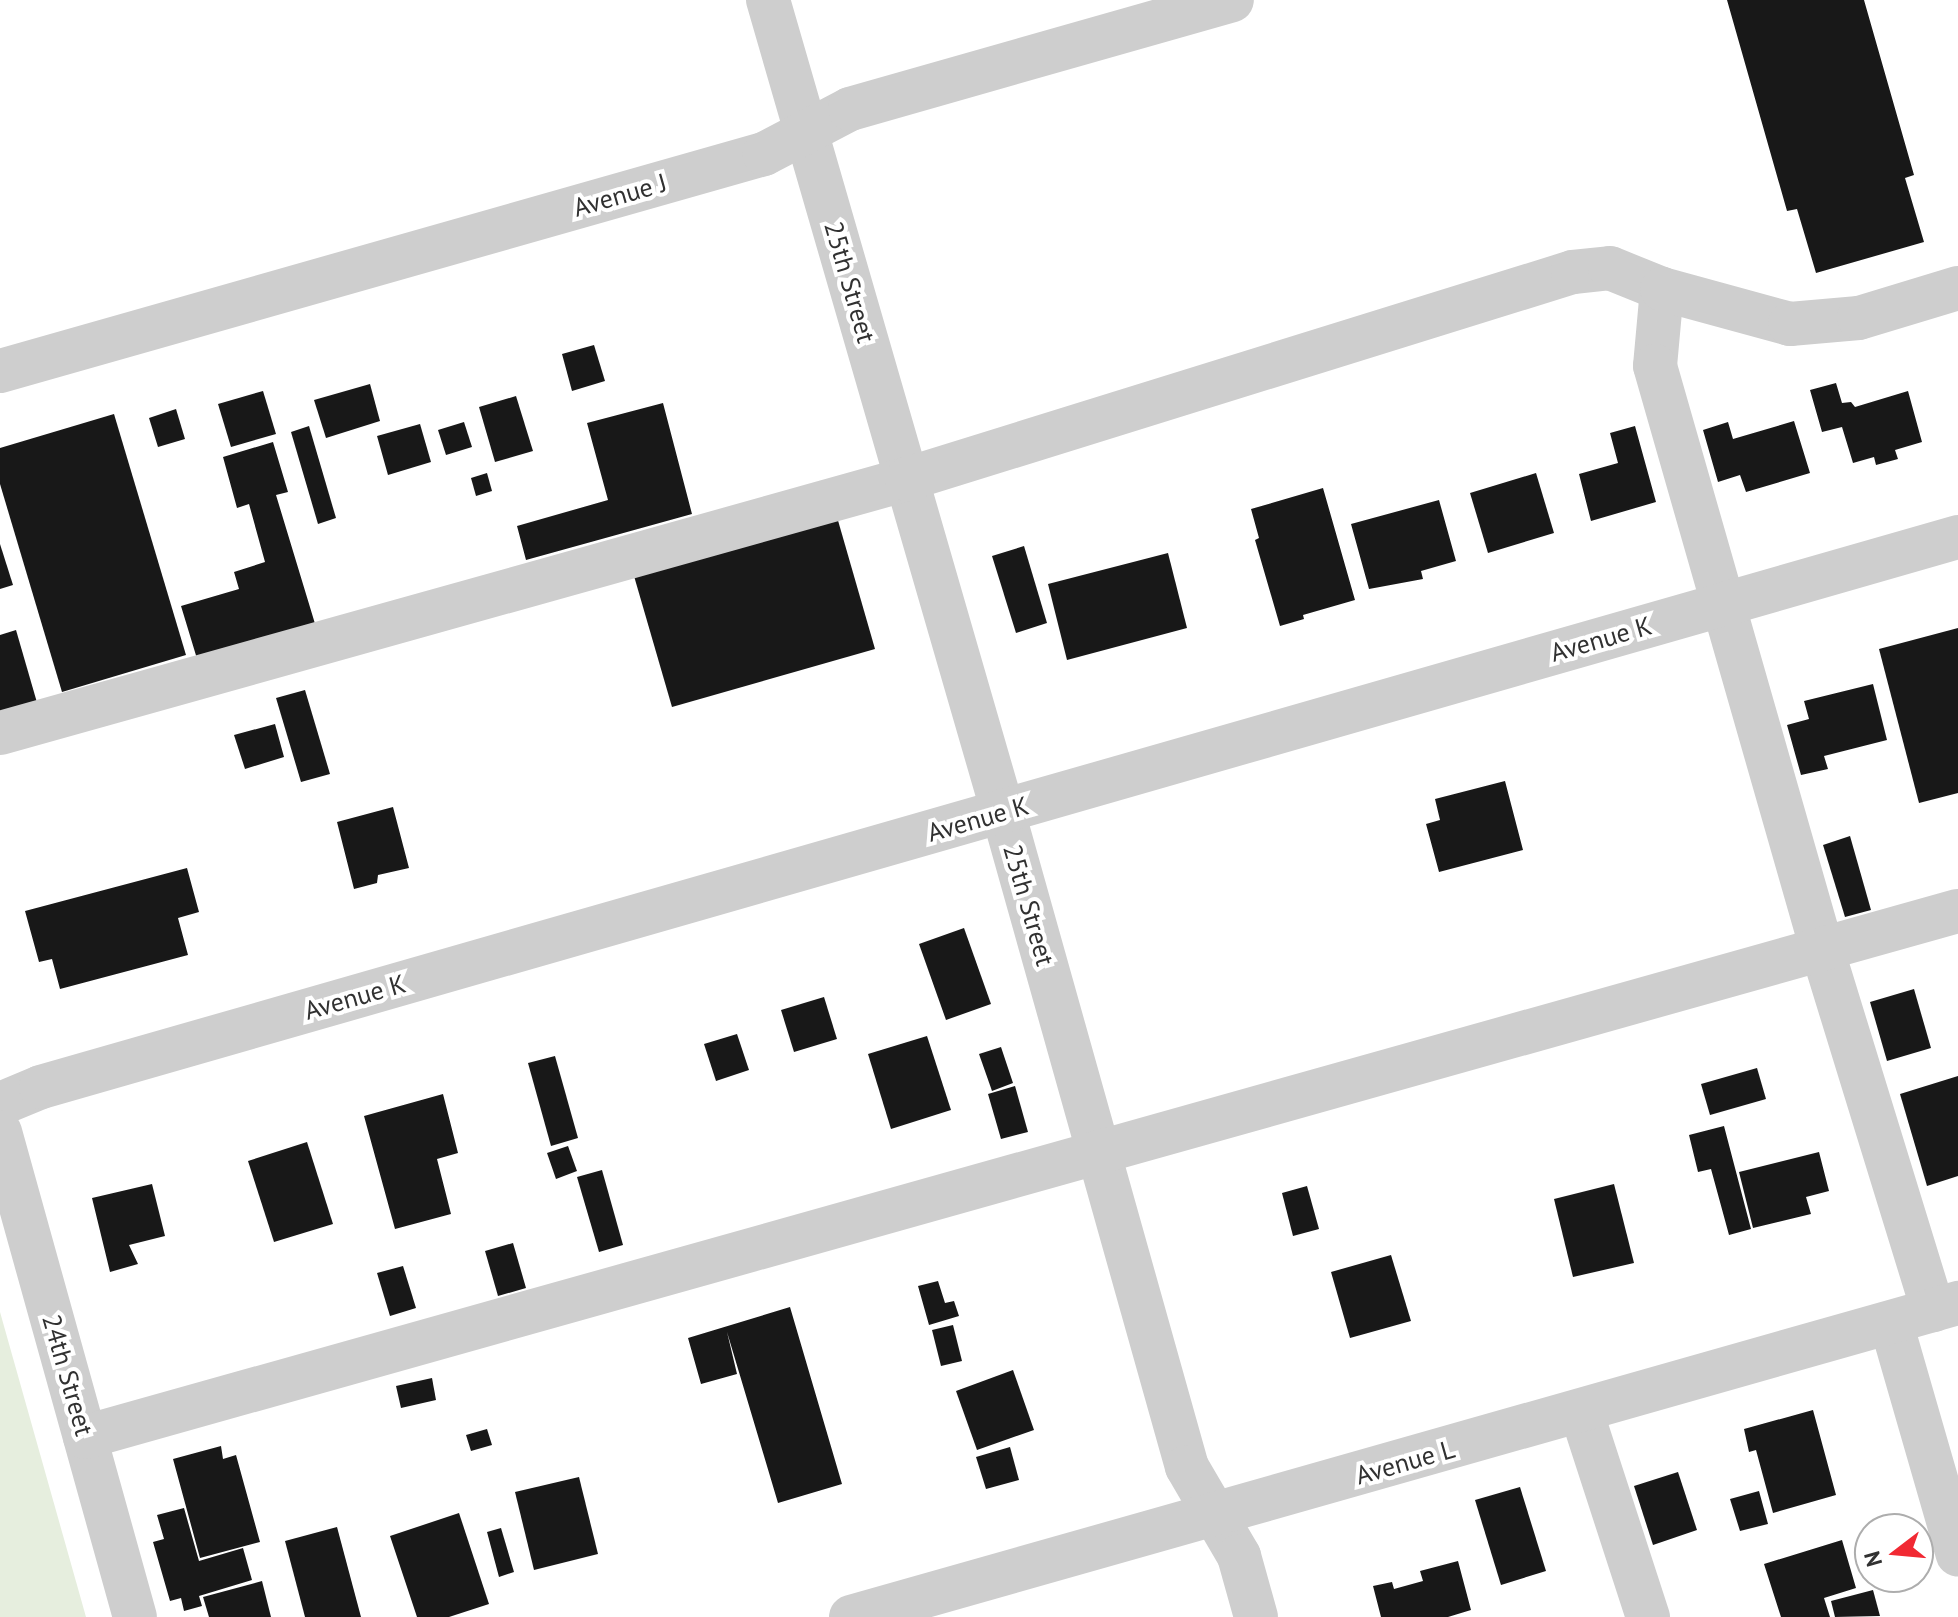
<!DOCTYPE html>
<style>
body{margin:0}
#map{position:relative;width:1958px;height:1617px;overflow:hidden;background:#fff;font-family:"PT Sans",sans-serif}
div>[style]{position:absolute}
.green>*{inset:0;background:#e6eede}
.building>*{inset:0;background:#181818}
.minor>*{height:44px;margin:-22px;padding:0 22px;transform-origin:22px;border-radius:22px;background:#cecece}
span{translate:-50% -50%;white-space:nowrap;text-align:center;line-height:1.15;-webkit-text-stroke:8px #fff;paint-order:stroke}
.street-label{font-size:26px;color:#313131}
.north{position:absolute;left:1854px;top:1513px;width:80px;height:80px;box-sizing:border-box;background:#fff;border:2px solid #adadad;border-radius:50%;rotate:254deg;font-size:22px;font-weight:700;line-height:32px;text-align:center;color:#313131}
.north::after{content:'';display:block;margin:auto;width:28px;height:36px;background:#f12933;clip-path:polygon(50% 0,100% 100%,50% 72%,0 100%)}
</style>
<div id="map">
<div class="green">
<div style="clip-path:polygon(0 1312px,86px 1617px,0 1617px)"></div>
</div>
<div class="building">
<div style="clip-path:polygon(1727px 0,1864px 0,1914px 175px,1905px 178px,1924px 242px,1816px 273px,1797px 209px,1787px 211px)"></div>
<div style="clip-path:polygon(594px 345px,605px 381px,572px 391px,562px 354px)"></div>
<div style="clip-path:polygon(1836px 383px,1842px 403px,1851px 402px,1855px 407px,1908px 391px,1922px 442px,1895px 450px,1898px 459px,1876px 465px,1874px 457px,1853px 463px,1842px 427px,1822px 432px,1810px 390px)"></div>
<div style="clip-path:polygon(370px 384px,380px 421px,326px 438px,314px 400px)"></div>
<div style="clip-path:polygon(263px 391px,276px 434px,231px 447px,218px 404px)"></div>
<div style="clip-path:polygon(516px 396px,533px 451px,495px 462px,479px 407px)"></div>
<div style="clip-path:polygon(663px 403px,692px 514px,526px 560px,517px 526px,608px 500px,587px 423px)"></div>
<div style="clip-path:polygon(176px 409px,185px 439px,158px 447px,149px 418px)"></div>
<div style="clip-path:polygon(114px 414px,186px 655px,62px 692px,0 484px,0 448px)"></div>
<div style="clip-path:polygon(1794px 421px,1810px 473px,1746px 492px,1740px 475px,1718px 482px,1703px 430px,1728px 422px,1733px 439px)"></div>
<div style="clip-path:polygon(464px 422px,472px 447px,446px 455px,438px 430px)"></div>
<div style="clip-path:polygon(420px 424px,431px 462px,388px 475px,377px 436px)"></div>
<div style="clip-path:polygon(309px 426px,336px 518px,318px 524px,291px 432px)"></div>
<div style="clip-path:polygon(1635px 426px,1656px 502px,1591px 521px,1579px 474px,1618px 463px,1610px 433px)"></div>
<div style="clip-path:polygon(273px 442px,288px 492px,276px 495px,316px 627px,198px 662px,181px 606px,239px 589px,234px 572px,265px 562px,249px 504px,237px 508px,223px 457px)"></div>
<div style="clip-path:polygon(487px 473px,492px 491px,476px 496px,471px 478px)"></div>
<div style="clip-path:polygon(1536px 473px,1554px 533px,1488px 553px,1470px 493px)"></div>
<div style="clip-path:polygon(1323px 488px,1355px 600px,1303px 615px,1304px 619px,1280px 626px,1255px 540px,1259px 538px,1251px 509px)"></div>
<div style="clip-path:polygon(1439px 500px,1456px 561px,1421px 571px,1423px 579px,1369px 589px,1351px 524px)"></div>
<div style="clip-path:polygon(837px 517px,875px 649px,672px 707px,634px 576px)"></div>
<div style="clip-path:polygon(0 544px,13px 585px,0 589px)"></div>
<div style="clip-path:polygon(1024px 546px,1047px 623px,1016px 633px,992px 556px)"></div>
<div style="clip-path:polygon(1168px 553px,1187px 628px,1067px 660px,1048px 584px)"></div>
<div style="clip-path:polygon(1958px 628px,1958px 793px,1919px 803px,1879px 649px)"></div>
<div style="clip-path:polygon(16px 630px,38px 706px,0 717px,0 635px)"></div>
<div style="clip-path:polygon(1873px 684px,1887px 740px,1824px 756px,1828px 769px,1801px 775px,1787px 725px,1809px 719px,1804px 701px)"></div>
<div style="clip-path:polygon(305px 690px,330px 774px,301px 782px,276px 698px)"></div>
<div style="clip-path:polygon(275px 724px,284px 757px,245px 769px,234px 735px)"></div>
<div style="clip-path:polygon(1505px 781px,1523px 850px,1439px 872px,1426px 824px,1440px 820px,1435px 799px)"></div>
<div style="clip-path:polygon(393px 807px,409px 868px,378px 875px,377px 883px,354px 889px,337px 822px)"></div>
<div style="clip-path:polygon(1850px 836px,1871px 910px,1845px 917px,1823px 845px)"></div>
<div style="clip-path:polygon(187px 868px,199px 912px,178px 918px,188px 955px,60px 989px,52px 959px,39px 962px,25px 911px)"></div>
<div style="clip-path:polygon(964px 928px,991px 1004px,946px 1020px,919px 944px)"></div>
<div style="clip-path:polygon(1914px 989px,1931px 1048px,1887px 1061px,1870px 1002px)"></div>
<div style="clip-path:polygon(824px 997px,837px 1039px,794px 1052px,781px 1010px)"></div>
<div style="clip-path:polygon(737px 1034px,749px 1070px,716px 1081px,704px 1044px)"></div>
<div style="clip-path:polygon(927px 1036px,951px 1110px,891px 1129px,868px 1054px)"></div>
<div style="clip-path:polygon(1001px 1047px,1013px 1083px,992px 1091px,979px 1054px)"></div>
<div style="clip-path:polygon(555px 1056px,578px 1138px,551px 1146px,528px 1063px)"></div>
<div style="clip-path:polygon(1757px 1068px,1766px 1099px,1710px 1115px,1701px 1084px)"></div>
<div style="clip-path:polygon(1958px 1076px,1958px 1176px,1927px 1186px,1900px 1094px)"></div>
<div style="clip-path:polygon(1015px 1086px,1028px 1132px,1001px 1139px,988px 1094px)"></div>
<div style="clip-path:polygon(443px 1094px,458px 1153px,437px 1159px,451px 1214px,395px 1229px,364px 1116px)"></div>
<div style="clip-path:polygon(1724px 1126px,1751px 1229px,1729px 1235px,1711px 1169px,1698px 1172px,1689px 1135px)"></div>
<div style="clip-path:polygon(307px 1142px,333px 1224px,274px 1242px,248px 1161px)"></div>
<div style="clip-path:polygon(568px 1146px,577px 1171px,556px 1179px,547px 1153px)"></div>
<div style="clip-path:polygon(1819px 1152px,1829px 1191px,1806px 1197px,1811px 1214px,1753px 1228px,1739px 1172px)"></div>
<div style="clip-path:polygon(602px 1170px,623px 1245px,599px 1252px,577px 1177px)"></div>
<div style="clip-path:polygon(152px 1184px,165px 1236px,129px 1245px,138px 1264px,110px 1272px,92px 1198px)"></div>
<div style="clip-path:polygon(1614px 1184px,1634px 1263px,1573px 1277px,1554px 1199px)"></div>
<div style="clip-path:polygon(1307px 1186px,1319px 1229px,1293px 1236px,1282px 1193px)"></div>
<div style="clip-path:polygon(513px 1243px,526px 1288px,498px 1296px,485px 1251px)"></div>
<div style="clip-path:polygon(1391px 1255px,1411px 1321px,1350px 1338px,1331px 1272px)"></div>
<div style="clip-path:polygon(403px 1266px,416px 1308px,390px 1316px,377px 1273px)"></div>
<div style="clip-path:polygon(938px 1281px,945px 1303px,954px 1301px,959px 1316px,929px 1325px,918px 1286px)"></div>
<div style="clip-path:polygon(790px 1307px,842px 1484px,778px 1503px,727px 1332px,737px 1374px,701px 1384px,688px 1338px)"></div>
<div style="clip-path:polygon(953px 1325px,962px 1361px,941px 1366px,932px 1330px)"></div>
<div style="clip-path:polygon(1013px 1370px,1034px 1430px,977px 1450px,956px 1391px)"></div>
<div style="clip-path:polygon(432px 1378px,436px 1400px,401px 1408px,396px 1386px)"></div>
<div style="clip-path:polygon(1813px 1410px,1836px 1495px,1773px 1513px,1756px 1450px,1749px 1452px,1744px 1429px)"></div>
<div style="clip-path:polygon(487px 1429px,492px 1445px,471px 1451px,466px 1435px)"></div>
<div style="clip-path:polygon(221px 1446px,223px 1459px,236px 1455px,260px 1542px,200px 1558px,173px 1459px)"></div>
<div style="clip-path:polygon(1010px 1447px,1019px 1480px,986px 1489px,976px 1457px)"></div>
<div style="clip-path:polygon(1678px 1472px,1697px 1530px,1653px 1545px,1634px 1486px)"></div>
<div style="clip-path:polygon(579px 1477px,598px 1554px,534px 1570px,515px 1492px)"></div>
<div style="clip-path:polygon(1520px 1487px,1546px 1571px,1501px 1585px,1475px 1500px)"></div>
<div style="clip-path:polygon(1759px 1491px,1768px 1524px,1740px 1531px,1730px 1499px)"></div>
<div style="clip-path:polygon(184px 1508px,199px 1561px,243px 1548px,252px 1580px,199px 1596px,202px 1606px,184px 1611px,181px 1598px,170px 1601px,153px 1542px,164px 1539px,157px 1515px)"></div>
<div style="clip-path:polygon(459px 1513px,489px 1604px,449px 1617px,417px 1617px,390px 1536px)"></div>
<div style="clip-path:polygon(337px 1527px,361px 1617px,305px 1617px,285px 1541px)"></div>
<div style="clip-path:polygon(501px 1528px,514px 1572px,499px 1577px,487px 1532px)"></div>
<div style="clip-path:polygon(1842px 1540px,1856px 1588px,1824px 1598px,1830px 1617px,1781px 1617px,1764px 1564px)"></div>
<div style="clip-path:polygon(1458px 1561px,1471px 1610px,1448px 1617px,1381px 1617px,1373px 1586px,1392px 1582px,1394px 1589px,1423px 1581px,1420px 1571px)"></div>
<div style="clip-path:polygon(262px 1581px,271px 1617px,209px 1617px,203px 1597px)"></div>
<div style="clip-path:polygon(1873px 1590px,1880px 1616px,1835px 1617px,1831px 1601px)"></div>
</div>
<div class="minor">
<div style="left:768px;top:0;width:845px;rotate:73.86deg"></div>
<div style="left:1003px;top:812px;width:680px;rotate:74.31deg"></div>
<div style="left:1187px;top:1467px;width:103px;rotate:59.7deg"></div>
<div style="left:1239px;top:1556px;width:63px;rotate:74.4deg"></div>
<div style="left:1662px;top:289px;width:77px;rotate:95.2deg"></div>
<div style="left:1655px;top:366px;width:606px;rotate:74.02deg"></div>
<div style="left:1822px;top:949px;width:378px;rotate:72.9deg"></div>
<div style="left:0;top:371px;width:794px;rotate:-15.86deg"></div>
<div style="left:764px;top:154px;width:97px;rotate:-27.6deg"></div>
<div style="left:850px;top:109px;width:397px;rotate:-15.9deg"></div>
<div style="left:0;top:733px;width:942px;rotate:-15.64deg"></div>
<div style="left:907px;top:479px;width:697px;rotate:-17.27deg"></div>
<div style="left:1573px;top:272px;width:37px;rotate:-6deg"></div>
<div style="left:1610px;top:268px;width:56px;rotate:22deg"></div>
<div style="left:1662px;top:289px;width:133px;rotate:15.3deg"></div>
<div style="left:1790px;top:324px;width:69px;rotate:-5deg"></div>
<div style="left:1859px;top:318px;width:103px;rotate:-16.9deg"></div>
<div style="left:0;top:1104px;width:44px;rotate:-22.5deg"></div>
<div style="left:41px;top:1087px;width:1994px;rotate:-16.01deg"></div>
<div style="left:0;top:1132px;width:503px;rotate:74.45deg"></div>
<div style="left:1891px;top:1323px;width:241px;rotate:73.9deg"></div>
<div style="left:1581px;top:1411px;width:217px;rotate:72deg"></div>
<div style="left:85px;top:1437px;width:1945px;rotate:-15.69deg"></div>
<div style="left:851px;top:1617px;width:1151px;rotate:-15.84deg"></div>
</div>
<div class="street-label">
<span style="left:620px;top:195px;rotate:-16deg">Avenue J</span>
<span style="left:850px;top:282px;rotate:74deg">25th Street</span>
<span style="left:1601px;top:639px;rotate:-16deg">Avenue K</span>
<span style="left:978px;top:819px;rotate:-16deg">Avenue K</span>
<span style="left:1029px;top:905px;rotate:74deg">25th Street</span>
<span style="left:355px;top:997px;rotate:-16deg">Avenue K</span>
<span style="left:68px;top:1375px;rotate:74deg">24th Street</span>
<span style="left:1405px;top:1462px;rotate:-16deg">Avenue L</span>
</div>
<div class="north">N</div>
</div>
